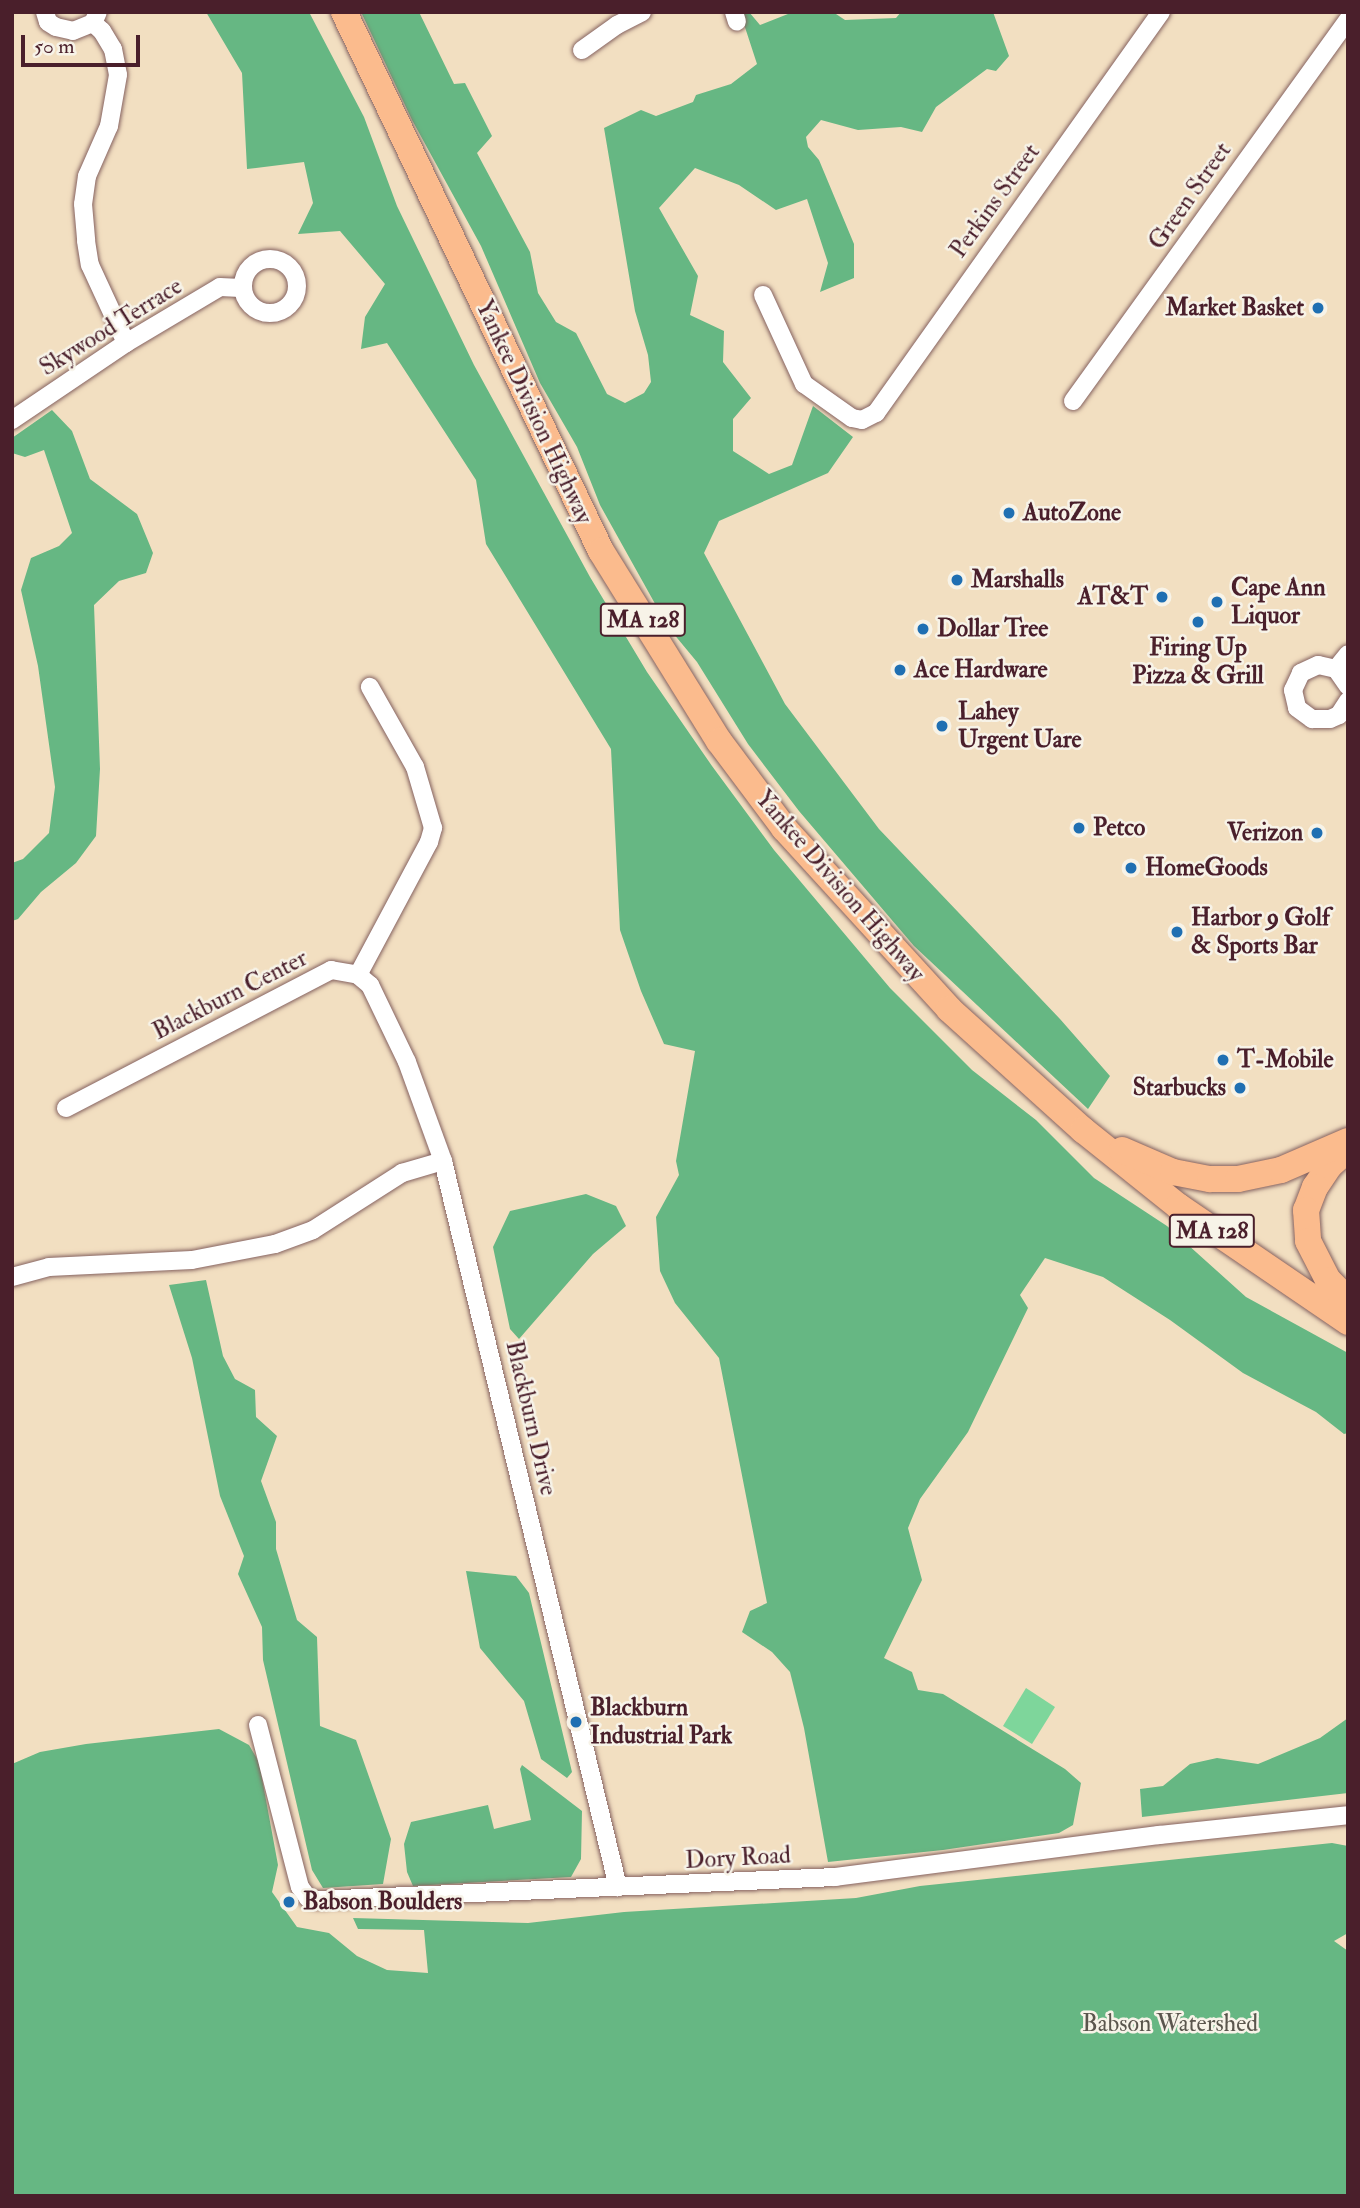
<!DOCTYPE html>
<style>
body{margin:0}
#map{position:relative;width:1360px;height:2208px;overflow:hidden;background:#f2dfc1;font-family:"IM FELL Double Pica",serif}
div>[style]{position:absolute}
.green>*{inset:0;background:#7ed69b}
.forest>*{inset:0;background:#66b783}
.roads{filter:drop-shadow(0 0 2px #856260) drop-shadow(0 0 2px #856260)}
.minor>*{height:18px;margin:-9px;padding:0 9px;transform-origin:9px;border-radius:9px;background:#fff}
.minor>.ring{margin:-9px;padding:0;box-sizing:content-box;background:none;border:18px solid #fff;border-radius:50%}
.highway>*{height:26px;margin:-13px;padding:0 13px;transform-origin:13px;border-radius:13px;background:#fbbb8d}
.dots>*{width:19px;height:19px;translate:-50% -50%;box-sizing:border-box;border:4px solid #f7f3e8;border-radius:50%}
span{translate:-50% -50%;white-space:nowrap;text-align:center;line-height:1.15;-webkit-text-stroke:5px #f7f3e8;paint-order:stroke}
.shield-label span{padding:2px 5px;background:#f7f3e8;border:2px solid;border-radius:5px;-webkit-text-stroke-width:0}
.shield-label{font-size:23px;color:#4a1f2b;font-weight:700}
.street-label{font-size:24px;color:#4a1f2b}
.poi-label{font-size:24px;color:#4a1f2b;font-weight:700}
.right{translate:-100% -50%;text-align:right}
.left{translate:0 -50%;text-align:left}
.park-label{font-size:24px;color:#5a564d}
.frame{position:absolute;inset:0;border:14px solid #4a1f2b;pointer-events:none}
.scale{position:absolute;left:21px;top:35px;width:119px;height:32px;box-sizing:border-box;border:4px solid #4a1f2b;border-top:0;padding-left:9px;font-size:21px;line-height:24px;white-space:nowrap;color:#4a1f2b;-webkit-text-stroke:5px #f7f3e8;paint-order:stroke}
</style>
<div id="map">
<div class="green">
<div style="clip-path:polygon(1026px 1688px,1055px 1707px,1032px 1744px,1003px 1726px)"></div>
</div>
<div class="forest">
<div style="clip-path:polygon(206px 12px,309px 12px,364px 117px,397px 206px,474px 365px,590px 577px,647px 672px,712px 766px,774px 850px,890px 988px,972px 1070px,1036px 1120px,1094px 1178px,1167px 1226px,1246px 1297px,1348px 1353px,1348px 1433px,1344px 1434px,1316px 1412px,1243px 1373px,1170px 1320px,1103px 1277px,1045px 1258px,1020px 1295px,1028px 1308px,968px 1432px,920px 1499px,908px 1528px,922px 1580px,884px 1658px,912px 1672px,918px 1690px,943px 1694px,1065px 1769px,1081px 1783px,1073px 1825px,1059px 1833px,943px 1850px,828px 1862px,804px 1728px,790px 1672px,772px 1652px,742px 1632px,750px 1611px,767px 1603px,719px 1358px,675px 1303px,660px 1271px,656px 1217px,679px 1175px,676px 1161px,695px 1051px,664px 1044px,641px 991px,620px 930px,611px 749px,486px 544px,476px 480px,387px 343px,361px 349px,365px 317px,385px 284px,340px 231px,298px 234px,313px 203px,304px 162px,247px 169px,242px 73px)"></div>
<div style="clip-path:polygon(361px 12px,419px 12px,454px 84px,465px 83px,492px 136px,477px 153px,530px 252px,538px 293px,556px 322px,576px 333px,607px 394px,625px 403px,644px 393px,651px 382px,648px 355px,635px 311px,604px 128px,641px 110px,656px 116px,693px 102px,696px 95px,731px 84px,757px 64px,740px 12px,749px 12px,760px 25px,793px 12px,833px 12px,845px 20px,896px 18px,901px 12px,993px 12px,1009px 56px,996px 71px,987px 69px,936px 107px,922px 132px,901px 127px,858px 130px,821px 120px,806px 137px,808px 147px,819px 160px,854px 244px,854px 278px,820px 292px,828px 263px,807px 199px,776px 210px,739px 185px,695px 168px,659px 208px,698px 276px,690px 315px,724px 331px,723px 362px,751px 398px,733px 419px,733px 451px,769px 474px,792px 465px,813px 406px,853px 437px,828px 473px,719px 521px,704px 553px,785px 704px,879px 829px,1060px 1019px,1110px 1076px,1088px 1109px,914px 946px,799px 811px,748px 744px,697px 662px,668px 627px,600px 505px,577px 447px,540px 383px,481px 246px,412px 120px)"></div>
<div style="clip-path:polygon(52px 410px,72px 431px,90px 479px,137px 514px,153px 553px,146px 573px,119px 581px,94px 605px,100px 769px,96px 836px,76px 863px,41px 892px,18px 919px,12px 921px,12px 863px,23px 859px,49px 833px,55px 787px,38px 666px,21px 590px,31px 558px,59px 546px,72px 533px,44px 450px,25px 457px,12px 453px,12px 438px)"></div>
<div style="clip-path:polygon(586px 1194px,616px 1206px,626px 1226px,593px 1254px,519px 1339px,510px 1329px,493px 1247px,510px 1211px)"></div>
<div style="clip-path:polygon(206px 1280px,223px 1356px,235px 1379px,255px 1390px,256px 1417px,277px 1436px,261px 1481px,276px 1522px,276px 1549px,297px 1620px,317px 1637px,320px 1726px,356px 1740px,391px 1839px,383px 1884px,323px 1888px,312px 1870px,263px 1660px,262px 1627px,238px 1574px,244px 1556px,220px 1496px,192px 1358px,169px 1285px)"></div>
<div style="clip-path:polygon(466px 1571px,516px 1576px,529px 1593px,572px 1772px,567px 1778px,541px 1759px,524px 1701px,480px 1648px)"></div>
<div style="clip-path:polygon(1348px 1718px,1348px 1793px,1142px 1817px,1140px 1789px,1163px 1786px,1190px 1764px,1217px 1758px,1258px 1764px,1320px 1738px)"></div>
<div style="clip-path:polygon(219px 1729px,249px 1745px,259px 1762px,278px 1865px,272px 1892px,297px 1927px,329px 1933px,357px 1956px,387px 1970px,428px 1973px,424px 1930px,358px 1929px,353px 1918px,528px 1923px,624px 1912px,856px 1898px,920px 1886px,1332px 1843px,1348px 1846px,1348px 1933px,1334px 1941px,1348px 1951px,1348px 2196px,12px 2196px,12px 1764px,40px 1752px,86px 1744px)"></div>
<div style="clip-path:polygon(522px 1765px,582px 1811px,581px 1859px,571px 1877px,413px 1886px,407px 1872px,404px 1844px,411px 1822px,488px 1805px,494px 1829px,531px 1820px,520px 1769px)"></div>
</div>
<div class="roads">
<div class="minor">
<div style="left:45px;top:12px;width:10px;rotate:73deg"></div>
<div style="left:48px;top:22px;width:9px;rotate:32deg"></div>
<div style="left:56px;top:27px;width:17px;rotate:13deg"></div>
<div style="left:73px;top:31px;width:22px;rotate:-22deg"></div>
<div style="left:93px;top:23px;width:12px;rotate:-66deg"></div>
<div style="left:734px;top:12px;width:10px;rotate:73deg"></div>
<div style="left:93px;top:23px;width:12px;rotate:42deg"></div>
<div style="left:102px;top:31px;width:21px;rotate:59deg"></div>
<div style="left:113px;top:49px;width:26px;rotate:79deg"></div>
<div style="left:118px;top:75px;width:52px;rotate:100deg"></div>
<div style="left:109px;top:126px;width:55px;rotate:113.7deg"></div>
<div style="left:87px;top:176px;width:28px;rotate:98deg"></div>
<div style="left:83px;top:204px;width:37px;rotate:85deg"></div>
<div style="left:86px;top:241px;width:24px;rotate:81deg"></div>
<div style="left:90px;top:265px;width:86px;rotate:65.2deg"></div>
<div style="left:582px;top:50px;width:43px;rotate:-35.5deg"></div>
<div style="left:617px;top:25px;width:28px;rotate:-27deg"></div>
<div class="ring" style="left:243px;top:259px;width:36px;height:36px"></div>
<div style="left:763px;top:295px;width:98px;rotate:65.3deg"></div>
<div style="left:804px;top:384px;width:59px;rotate:35.3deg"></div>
<div style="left:852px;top:418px;width:10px;rotate:11deg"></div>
<div style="left:862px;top:420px;width:16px;rotate:-27deg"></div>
<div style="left:876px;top:413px;width:492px;rotate:-54.6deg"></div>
<div style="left:1073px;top:401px;width:470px;rotate:-54.2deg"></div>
<div style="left:12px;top:420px;width:138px;rotate:-34deg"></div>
<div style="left:126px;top:343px;width:109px;rotate:-30.8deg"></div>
<div style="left:220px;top:287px;width:21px;rotate:3deg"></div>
<div style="left:1336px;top:669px;width:19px;rotate:-51deg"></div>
<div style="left:1348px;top:686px;width:21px;rotate:-125deg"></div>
<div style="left:1336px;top:669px;width:18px;rotate:-167deg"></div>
<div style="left:1318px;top:665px;width:19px;rotate:155deg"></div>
<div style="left:1301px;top:673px;width:19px;rotate:115deg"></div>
<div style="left:1293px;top:690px;width:18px;rotate:77deg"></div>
<div style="left:1297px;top:708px;width:19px;rotate:36deg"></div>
<div style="left:1312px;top:719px;width:18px"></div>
<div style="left:1330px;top:719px;width:10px;rotate:-24deg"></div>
<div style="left:1339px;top:715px;width:17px;rotate:-57deg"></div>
<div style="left:358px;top:975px;width:151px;rotate:-61.9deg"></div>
<div style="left:429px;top:842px;width:15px;rotate:-74deg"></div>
<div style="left:433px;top:828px;width:64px;rotate:-106.4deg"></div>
<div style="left:415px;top:767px;width:92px;rotate:-119.4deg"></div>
<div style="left:66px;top:1108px;width:299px;rotate:-27.5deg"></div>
<div style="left:331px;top:970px;width:27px;rotate:10deg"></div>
<div style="left:358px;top:975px;width:16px;rotate:40deg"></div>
<div style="left:370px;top:985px;width:85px;rotate:64.3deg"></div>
<div style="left:407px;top:1062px;width:105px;rotate:70deg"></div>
<div style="left:443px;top:1161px;width:747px;rotate:76.45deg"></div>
<div style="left:12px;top:1277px;width:38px;rotate:-15deg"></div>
<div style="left:49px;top:1267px;width:143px;rotate:-2.8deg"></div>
<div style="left:192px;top:1260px;width:85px;rotate:-10.9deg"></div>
<div style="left:275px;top:1244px;width:40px;rotate:-20.2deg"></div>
<div style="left:313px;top:1230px;width:106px;rotate:-32.6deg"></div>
<div style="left:402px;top:1173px;width:43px;rotate:-16.3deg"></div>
<div style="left:258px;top:1725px;width:167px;rotate:75.5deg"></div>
<div style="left:300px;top:1887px;width:14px;rotate:54deg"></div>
<div style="left:308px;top:1898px;width:9px;rotate:13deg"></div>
<div style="left:317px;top:1900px;width:519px;rotate:-2.54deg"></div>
<div style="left:835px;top:1877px;width:327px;rotate:-7.4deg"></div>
<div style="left:1159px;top:1835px;width:190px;rotate:-6deg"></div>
</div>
<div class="highway">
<div style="left:344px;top:12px;width:597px;rotate:64.51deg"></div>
<div style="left:601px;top:551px;width:224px;rotate:58.2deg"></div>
<div style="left:719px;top:741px;width:109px;rotate:53.2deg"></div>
<div style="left:784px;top:828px;width:245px;rotate:47.6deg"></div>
<div style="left:949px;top:1009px;width:181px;rotate:42.1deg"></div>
<div style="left:1083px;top:1130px;width:122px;rotate:38.7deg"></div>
<div style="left:1178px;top:1206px;width:206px;rotate:34.3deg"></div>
<div style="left:1348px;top:1149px;width:24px;rotate:138deg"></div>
<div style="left:1330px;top:1165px;width:27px;rotate:124deg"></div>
<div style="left:1315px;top:1187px;width:25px;rotate:111deg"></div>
<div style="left:1306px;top:1210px;width:31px;rotate:86deg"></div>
<div style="left:1308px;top:1241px;width:44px;rotate:62.9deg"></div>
<div style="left:1328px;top:1280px;width:28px;rotate:45deg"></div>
<div style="left:1122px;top:1150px;width:56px;rotate:23.3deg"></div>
<div style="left:1173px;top:1172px;width:38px;rotate:11deg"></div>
<div style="left:1210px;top:1179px;width:28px"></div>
<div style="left:1238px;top:1179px;width:44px;rotate:-11.8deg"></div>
<div style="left:1281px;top:1170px;width:73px;rotate:-23.4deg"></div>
</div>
</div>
<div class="dots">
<div style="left:1318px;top:308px;background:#1f6fb2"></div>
<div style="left:1009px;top:513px;background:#1f6fb2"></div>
<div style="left:957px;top:580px;background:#1f6fb2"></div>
<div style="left:1162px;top:597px;background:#1f6fb2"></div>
<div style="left:1217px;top:602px;background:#1f6fb2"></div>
<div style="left:1198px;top:622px;background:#1f6fb2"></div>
<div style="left:923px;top:629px;background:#1f6fb2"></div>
<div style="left:900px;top:670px;background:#1f6fb2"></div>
<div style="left:942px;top:726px;background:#1f6fb2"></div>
<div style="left:1079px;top:828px;background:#1f6fb2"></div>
<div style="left:1317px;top:833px;background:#1f6fb2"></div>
<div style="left:1131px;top:868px;background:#1f6fb2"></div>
<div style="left:1177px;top:932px;background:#1f6fb2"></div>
<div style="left:1223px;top:1060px;background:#1f6fb2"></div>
<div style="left:1240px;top:1088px;background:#1f6fb2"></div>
<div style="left:576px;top:1722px;background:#1f6fb2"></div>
<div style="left:289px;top:1902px;background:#1f6fb2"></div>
</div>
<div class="shield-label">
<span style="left:643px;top:620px">MA 128</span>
<span style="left:1212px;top:1231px">MA 128</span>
</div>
<div class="street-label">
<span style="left:1190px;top:196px;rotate:-55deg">Green Street</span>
<span style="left:995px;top:201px;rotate:-54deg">Perkins Street</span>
<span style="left:111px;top:327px;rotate:-32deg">Skywood Terrace</span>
<span style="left:534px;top:412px;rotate:65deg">Yankee Division Highway</span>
<span style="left:840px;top:886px;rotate:49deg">Yankee Division Highway</span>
<span style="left:230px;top:995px;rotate:-27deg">Blackburn Center</span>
<span style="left:531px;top:1418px;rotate:77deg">Blackburn Drive</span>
<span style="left:738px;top:1858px;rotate:-3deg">Dory Road</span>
</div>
<div class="poi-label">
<span class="right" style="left:1304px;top:308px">Market Basket</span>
<span class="left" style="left:1023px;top:513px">AutoZone</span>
<span class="left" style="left:971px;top:580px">Marshalls</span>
<span class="left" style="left:1231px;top:602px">Cape Ann<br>Liquor</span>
<span class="right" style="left:1148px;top:597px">AT&amp;T</span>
<span class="left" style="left:937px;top:629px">Dollar Tree</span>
<span style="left:1198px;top:662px">Firing Up<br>Pizza &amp; Grill</span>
<span class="left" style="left:914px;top:670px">Ace Hardware</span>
<span class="left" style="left:958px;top:726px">Lahey<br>Urgent Uare</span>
<span class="left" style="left:1093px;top:828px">Petco</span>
<span class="right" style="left:1303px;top:833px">Verizon</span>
<span class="left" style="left:1145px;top:868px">HomeGoods</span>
<span class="left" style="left:1191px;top:932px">Harbor 9 Golf<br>&amp; Sports Bar</span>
<span class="left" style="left:1237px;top:1060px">T-Mobile</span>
<span class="right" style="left:1226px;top:1088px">Starbucks</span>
<span class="left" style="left:590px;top:1722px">Blackburn<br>Industrial Park</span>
<span class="left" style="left:303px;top:1902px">Babson Boulders</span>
</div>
<div class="park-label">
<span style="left:1170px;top:2024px">Babson Watershed</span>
</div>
<div class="frame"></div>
<div class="scale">50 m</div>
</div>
